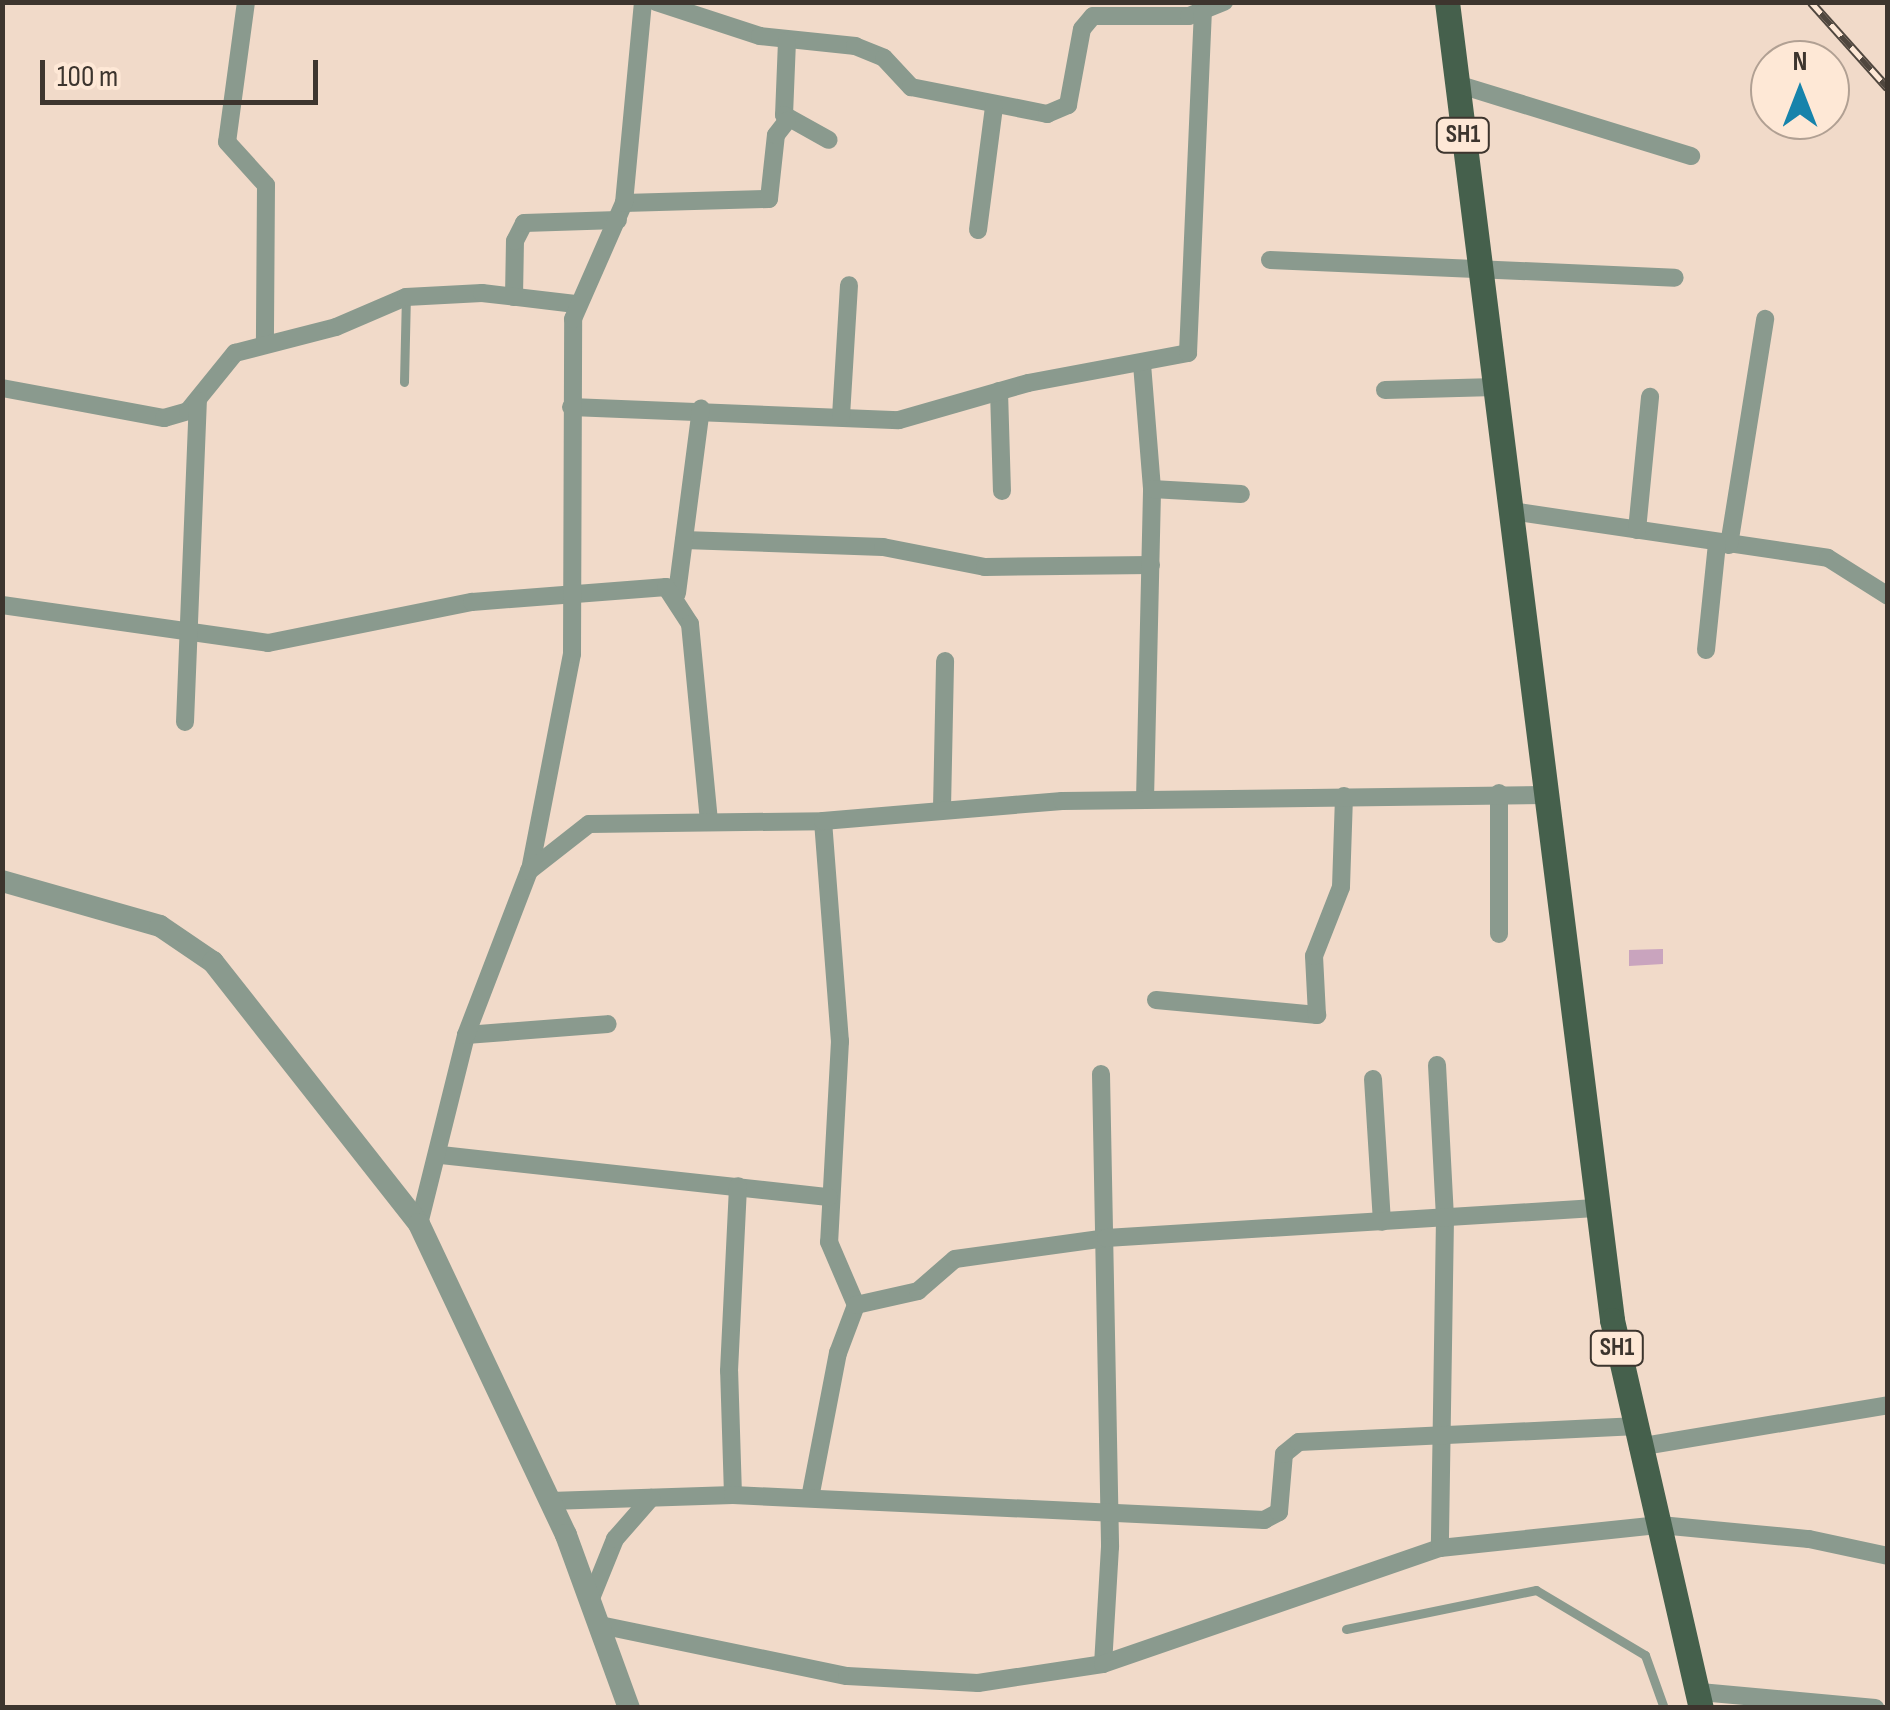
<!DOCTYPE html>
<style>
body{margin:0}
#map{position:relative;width:1890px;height:1710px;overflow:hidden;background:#f1dac9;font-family:"Sofia Sans Condensed",sans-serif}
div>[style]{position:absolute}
.building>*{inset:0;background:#c9a4be}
.service>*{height:9px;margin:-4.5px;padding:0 4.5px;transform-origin:4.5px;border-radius:4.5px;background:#8a9a8e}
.minor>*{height:18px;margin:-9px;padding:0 9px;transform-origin:9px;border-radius:9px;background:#8a9a8e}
.tertiary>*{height:22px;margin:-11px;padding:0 11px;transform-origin:11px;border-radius:11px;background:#8a9a8e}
.primary>*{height:25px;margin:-12.5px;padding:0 12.5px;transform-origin:12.5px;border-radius:12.5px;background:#45604c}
.rail>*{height:9px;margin-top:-4.5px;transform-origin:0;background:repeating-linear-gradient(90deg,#fee8d6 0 15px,#50473f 0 30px);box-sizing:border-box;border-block:2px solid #50473f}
span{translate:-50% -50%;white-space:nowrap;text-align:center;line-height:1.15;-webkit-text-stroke:9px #fee8d6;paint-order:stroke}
.shield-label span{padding:2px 8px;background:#fee8d6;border:2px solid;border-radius:8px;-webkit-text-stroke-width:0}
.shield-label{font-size:25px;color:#3d352e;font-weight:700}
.frame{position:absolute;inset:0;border:5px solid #3d352e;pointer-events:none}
.north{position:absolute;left:1750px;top:40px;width:100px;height:100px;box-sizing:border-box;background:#fee8d6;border:2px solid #b1a093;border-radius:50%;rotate:0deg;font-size:28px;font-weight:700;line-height:40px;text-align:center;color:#3d352e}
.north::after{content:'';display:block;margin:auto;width:35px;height:45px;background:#1683ab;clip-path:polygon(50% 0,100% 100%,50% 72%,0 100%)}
.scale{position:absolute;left:40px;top:60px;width:278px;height:45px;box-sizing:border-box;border:5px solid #3d352e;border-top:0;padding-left:12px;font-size:30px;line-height:35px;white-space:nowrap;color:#3d352e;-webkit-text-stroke:8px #fee8d6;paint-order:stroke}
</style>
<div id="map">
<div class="building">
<div style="clip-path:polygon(1663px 949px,1663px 964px,1629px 966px,1629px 950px)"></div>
</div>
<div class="service">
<div style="left:404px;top:382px;width:85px;rotate:-88.7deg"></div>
<div style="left:1346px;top:1629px;width:194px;rotate:-11.6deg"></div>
<div style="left:1536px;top:1590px;width:127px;rotate:30.8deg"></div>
<div style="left:1645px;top:1655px;width:56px;rotate:70.3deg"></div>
</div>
<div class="minor">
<div style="left:246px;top:2px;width:141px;rotate:97.7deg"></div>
<div style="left:227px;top:142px;width:58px;rotate:47.8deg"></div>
<div style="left:266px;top:185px;width:154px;rotate:90.4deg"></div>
<div style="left:656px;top:2px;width:109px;rotate:18.1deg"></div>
<div style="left:760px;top:36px;width:96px;rotate:6deg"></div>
<div style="left:855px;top:46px;width:31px;rotate:22deg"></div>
<div style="left:884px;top:58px;width:40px;rotate:47deg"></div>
<div style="left:911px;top:87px;width:139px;rotate:11.2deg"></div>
<div style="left:1047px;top:114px;width:23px;rotate:-23deg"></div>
<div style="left:1068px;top:105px;width:77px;rotate:-79.6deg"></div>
<div style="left:1082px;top:29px;width:17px;rotate:-50deg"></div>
<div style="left:1093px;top:16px;width:96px"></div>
<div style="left:1189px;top:16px;width:38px;rotate:-22deg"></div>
<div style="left:787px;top:41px;width:74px;rotate:92.3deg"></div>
<div style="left:784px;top:115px;width:51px;rotate:29.1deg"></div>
<div style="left:1457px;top:84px;width:245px;rotate:17.1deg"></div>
<div style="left:624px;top:203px;width:145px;rotate:-1.6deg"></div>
<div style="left:769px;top:199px;width:64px;rotate:-83.8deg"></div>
<div style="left:776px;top:135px;width:18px;rotate:-52deg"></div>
<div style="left:978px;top:230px;width:125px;rotate:-82.6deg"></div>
<div style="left:1270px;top:260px;width:405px;rotate:2.5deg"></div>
<div style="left:514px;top:297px;width:56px;rotate:-89deg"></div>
<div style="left:515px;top:241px;width:20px;rotate:-63deg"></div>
<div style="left:524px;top:223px;width:94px;rotate:-1.8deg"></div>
<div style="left:1142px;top:364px;width:125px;rotate:85.4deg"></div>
<div style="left:2px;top:388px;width:165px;rotate:10.5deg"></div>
<div style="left:164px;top:418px;width:25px;rotate:-16deg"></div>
<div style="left:188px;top:411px;width:75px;rotate:-51deg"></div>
<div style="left:235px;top:353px;width:104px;rotate:-14.4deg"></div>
<div style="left:336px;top:327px;width:76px;rotate:-23.2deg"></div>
<div style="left:406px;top:297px;width:76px;rotate:-3deg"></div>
<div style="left:482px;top:293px;width:94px;rotate:6.7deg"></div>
<div style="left:1385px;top:390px;width:110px;rotate:-1.6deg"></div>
<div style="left:999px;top:391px;width:100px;rotate:88.3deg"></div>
<div style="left:571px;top:407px;width:328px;rotate:2.3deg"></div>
<div style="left:899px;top:420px;width:134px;rotate:-16deg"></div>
<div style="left:1028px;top:383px;width:163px;rotate:-10.6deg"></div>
<div style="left:1188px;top:353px;width:340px;rotate:-87.5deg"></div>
<div style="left:841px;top:416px;width:131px;rotate:-86.5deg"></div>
<div style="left:1511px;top:511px;width:320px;rotate:8.4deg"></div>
<div style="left:1828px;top:558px;width:71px;rotate:32.3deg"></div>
<div style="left:1637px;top:530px;width:134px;rotate:-84.4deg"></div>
<div style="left:684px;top:540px;width:199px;rotate:2deg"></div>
<div style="left:883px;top:547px;width:104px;rotate:11.1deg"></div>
<div style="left:985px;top:567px;width:166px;rotate:-0.7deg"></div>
<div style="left:1729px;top:545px;width:229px;rotate:-80.9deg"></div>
<div style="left:677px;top:593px;width:186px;rotate:-82.6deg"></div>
<div style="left:2px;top:605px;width:269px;rotate:8.1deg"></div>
<div style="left:268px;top:643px;width:208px;rotate:-11.4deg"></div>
<div style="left:472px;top:602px;width:195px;rotate:-4.4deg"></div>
<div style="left:666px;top:587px;width:44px;rotate:57deg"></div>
<div style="left:690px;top:624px;width:199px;rotate:84.5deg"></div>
<div style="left:1706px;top:650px;width:108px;rotate:-84.1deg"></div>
<div style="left:185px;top:722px;width:321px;rotate:-87.7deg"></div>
<div style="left:1499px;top:793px;width:141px;rotate:90deg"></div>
<div style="left:1145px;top:800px;width:311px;rotate:-88.7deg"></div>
<div style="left:1152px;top:489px;width:89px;rotate:3.2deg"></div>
<div style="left:942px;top:808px;width:147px;rotate:-88.8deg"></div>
<div style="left:823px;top:821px;width:221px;rotate:85.6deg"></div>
<div style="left:840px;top:1041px;width:201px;rotate:93.1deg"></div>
<div style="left:829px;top:1242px;width:69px;rotate:66.8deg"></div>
<div style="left:530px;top:870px;width:220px;rotate:-79deg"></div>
<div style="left:572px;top:654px;width:335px;rotate:-89.8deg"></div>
<div style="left:573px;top:319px;width:127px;rotate:-66.3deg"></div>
<div style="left:624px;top:203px;width:202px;rotate:-84.6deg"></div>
<div style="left:1156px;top:1000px;width:162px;rotate:5.3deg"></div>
<div style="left:1317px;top:1015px;width:59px;rotate:-92.9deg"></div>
<div style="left:1314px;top:956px;width:74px;rotate:-68.6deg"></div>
<div style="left:1341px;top:887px;width:91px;rotate:-88.1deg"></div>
<div style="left:466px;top:1035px;width:142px;rotate:-4.4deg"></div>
<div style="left:1437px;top:1065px;width:153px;rotate:87deg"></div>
<div style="left:1445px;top:1218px;width:330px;rotate:90.9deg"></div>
<div style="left:1101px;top:1074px;width:473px;rotate:88.9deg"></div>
<div style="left:1110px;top:1547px;width:117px;rotate:93.4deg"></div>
<div style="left:1373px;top:1079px;width:143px;rotate:86.4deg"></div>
<div style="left:441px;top:1155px;width:390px;rotate:6.2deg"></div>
<div style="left:419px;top:1224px;width:195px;rotate:-76deg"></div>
<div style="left:466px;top:1035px;width:176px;rotate:-69deg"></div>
<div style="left:529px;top:871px;width:76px;rotate:-38.1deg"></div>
<div style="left:589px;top:824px;width:234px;rotate:-0.7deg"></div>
<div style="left:823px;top:821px;width:240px;rotate:-4.8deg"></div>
<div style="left:1062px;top:801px;width:485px;rotate:-0.7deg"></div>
<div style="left:1638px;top:1447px;width:254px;rotate:-9.5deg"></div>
<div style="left:733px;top:1495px;width:124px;rotate:-91.8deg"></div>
<div style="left:729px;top:1371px;width:185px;rotate:-87.2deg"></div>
<div style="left:810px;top:1498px;width:148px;rotate:-79.1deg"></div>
<div style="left:838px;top:1353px;width:51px;rotate:-69.4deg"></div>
<div style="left:856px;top:1305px;width:64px;rotate:-12.7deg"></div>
<div style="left:918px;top:1291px;width:49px;rotate:-40.9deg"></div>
<div style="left:955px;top:1259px;width:152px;rotate:-7.9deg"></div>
<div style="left:1106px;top:1238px;width:490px;rotate:-3.5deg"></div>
<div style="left:550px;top:1501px;width:183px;rotate:-1.9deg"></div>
<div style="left:733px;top:1495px;width:532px;rotate:2.7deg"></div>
<div style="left:1264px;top:1520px;width:17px;rotate:-28deg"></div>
<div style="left:1279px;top:1512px;width:58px;rotate:-85.1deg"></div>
<div style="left:1284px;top:1454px;width:19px;rotate:-39deg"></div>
<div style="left:1299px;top:1442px;width:334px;rotate:-2.7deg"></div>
<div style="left:590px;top:1601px;width:67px;rotate:-68deg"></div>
<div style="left:615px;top:1539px;width:55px;rotate:-48.7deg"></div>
<div style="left:600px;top:1625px;width:252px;rotate:11.7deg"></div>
<div style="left:847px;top:1676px;width:131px;rotate:3.1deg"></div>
<div style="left:978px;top:1683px;width:126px;rotate:-8.6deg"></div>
<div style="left:1103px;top:1664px;width:356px;rotate:-19deg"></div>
<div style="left:1440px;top:1548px;width:221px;rotate:-6deg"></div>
<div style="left:1660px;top:1525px;width:150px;rotate:5.4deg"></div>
<div style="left:1809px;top:1539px;width:81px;rotate:12.1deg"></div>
<div style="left:1700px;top:1692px;width:176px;rotate:5.2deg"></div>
</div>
<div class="tertiary">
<div style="left:2px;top:881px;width:164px;rotate:15.9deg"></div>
<div style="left:160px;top:926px;width:64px;rotate:34.2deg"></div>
<div style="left:213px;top:962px;width:333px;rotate:51.8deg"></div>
<div style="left:419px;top:1224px;width:344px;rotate:64.7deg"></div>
<div style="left:566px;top:1535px;width:184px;rotate:70deg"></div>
</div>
<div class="primary">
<div style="left:1447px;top:2px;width:1328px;rotate:82.86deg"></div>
<div style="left:1612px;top:1320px;width:398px;rotate:77.1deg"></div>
</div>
<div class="rail">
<div style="left:1811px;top:2px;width:115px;rotate:48.2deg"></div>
</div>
<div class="shield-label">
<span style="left:1463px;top:135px">SH1</span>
<span style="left:1617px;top:1348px">SH1</span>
</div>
<div class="frame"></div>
<div class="north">N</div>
<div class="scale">100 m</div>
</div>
